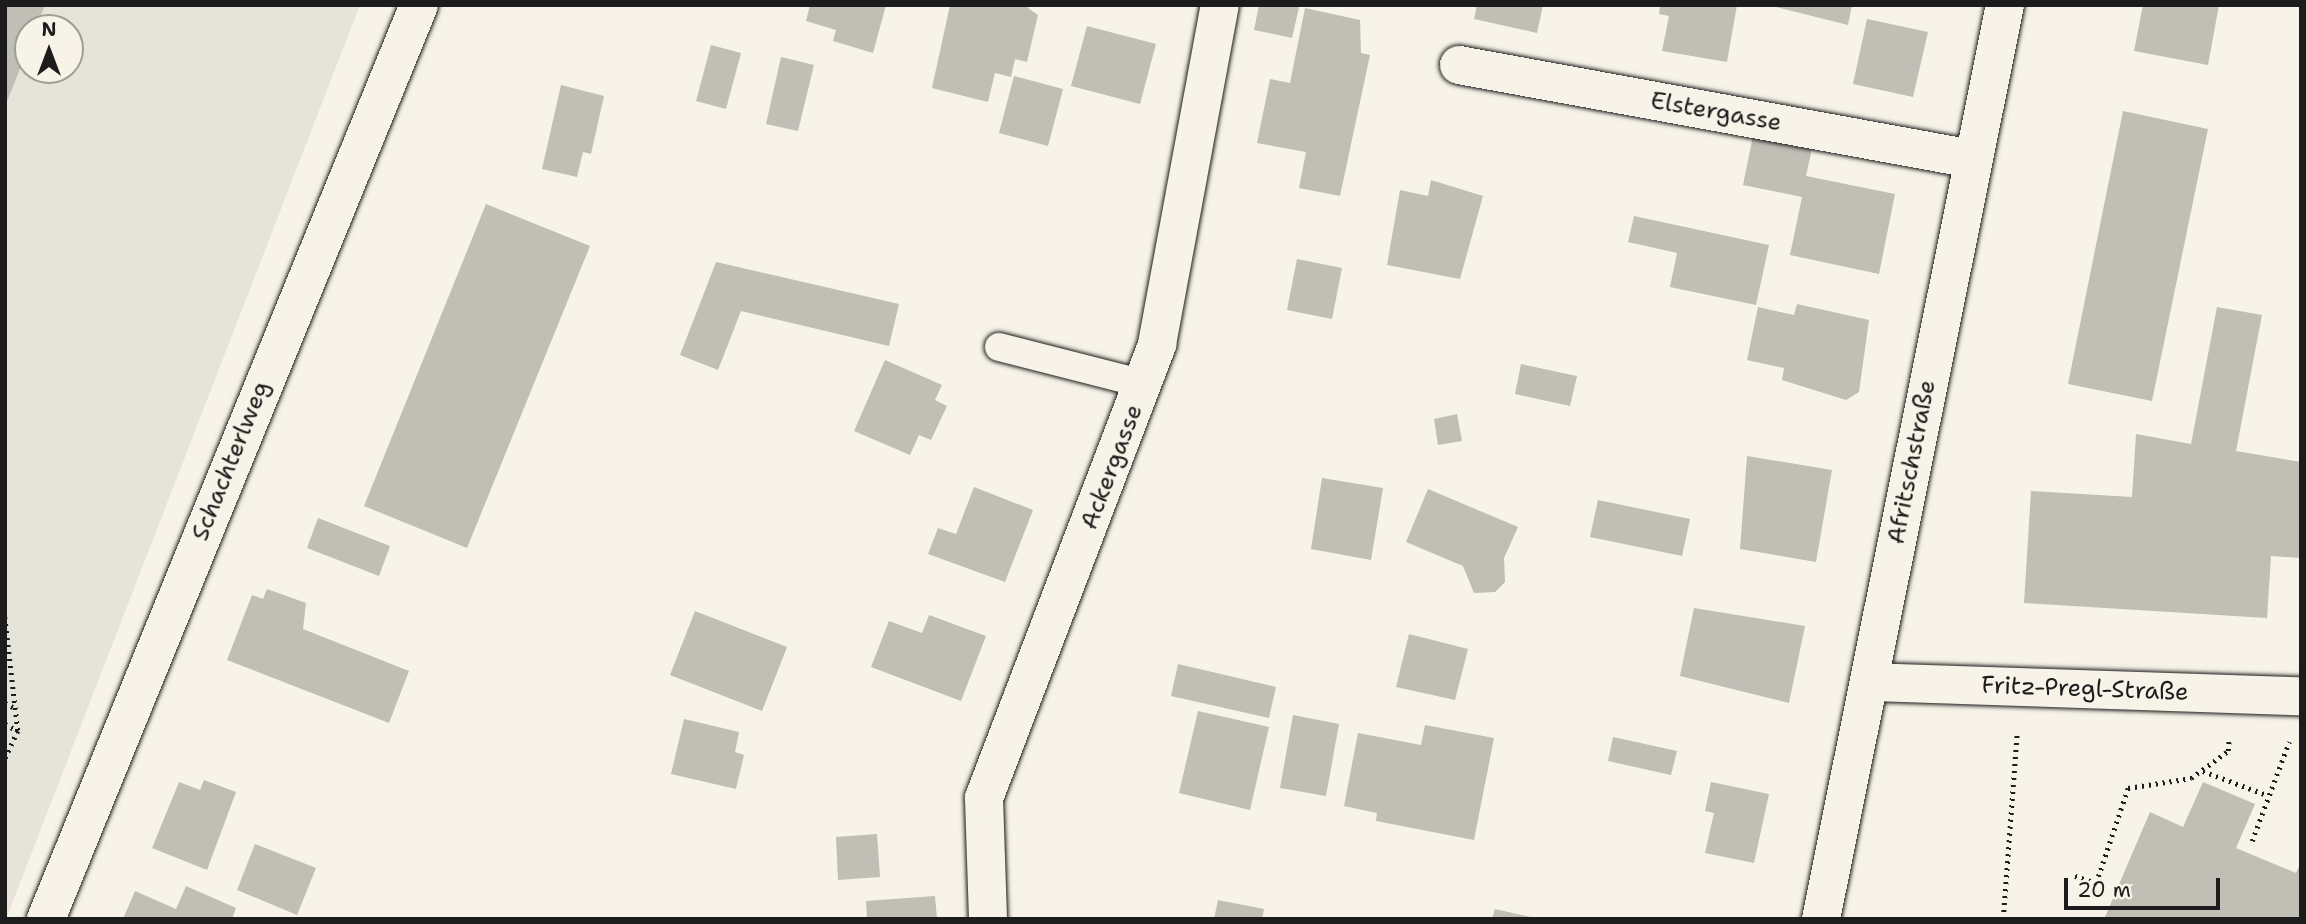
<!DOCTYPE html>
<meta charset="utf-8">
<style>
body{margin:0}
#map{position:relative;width:2306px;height:924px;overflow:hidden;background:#f7f3e8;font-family:"Shantell Sans",sans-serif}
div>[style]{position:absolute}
.built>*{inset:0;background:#e6e3d9}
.building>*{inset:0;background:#c0beb5}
.path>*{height:4.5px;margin-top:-2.25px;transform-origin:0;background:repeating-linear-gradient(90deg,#1c1c1c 0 2px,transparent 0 7px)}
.roads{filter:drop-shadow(0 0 2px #1c1c1c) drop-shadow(0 0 2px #1c1c1c)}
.service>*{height:28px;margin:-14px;padding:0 14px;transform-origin:14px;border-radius:14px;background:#f7f3e8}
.minor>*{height:38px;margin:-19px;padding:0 19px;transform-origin:19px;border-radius:19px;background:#f7f3e8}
.tertiary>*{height:38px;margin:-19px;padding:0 19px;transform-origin:19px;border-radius:19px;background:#f7f3e8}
span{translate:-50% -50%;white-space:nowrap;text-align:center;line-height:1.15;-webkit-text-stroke:7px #f7f3e8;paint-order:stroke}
.street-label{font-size:24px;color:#1c1c1c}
.frame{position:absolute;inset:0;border:7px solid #1c1c1c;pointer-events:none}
.north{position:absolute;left:14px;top:14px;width:70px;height:70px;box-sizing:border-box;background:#f7f3e8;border:2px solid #9f9d96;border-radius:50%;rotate:0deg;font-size:19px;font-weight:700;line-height:28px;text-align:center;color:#1c1c1c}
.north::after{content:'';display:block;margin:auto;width:24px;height:32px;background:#1c1c1c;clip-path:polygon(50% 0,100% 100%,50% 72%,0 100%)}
.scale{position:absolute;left:2064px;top:878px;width:156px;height:32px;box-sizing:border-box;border:4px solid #1c1c1c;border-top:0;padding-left:9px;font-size:21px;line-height:24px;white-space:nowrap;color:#1c1c1c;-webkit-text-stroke:5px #f7f3e8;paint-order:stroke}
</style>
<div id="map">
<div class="built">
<div style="clip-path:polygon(evenodd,5px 5px,360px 5px,6px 919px,5px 5px,28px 28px,70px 28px,70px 70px,28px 70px,28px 28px)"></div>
</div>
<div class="building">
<div style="clip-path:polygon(5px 5px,45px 5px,36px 28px,28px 28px,28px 49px,5px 106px)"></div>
<div style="clip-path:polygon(810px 5px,886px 5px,873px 53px,833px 41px,836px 30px,806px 21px)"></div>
<div style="clip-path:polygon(950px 5px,1024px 5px,1038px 15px,1027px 62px,1015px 59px,1011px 77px,995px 73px,988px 102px,932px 88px)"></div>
<div style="clip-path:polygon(1259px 5px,1299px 7px,1292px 38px,1254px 30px)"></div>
<div style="clip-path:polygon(1477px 5px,1543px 5px,1537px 33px,1474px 19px)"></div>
<div style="clip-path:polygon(1660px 5px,1737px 5px,1727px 62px,1662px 51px,1669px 16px,1659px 14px)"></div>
<div style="clip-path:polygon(1852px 5px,1848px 25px,1776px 7px,1776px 5px)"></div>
<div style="clip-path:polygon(2143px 5px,2219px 5px,2208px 65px,2134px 51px)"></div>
<div style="clip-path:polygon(1305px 8px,1360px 20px,1361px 53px,1370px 55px,1340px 196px,1299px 188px,1306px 152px,1257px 143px,1270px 79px,1290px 83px)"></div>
<div style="clip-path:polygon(1867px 19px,1928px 32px,1913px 97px,1853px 84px)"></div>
<div style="clip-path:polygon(1087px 26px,1156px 44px,1140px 104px,1071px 86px)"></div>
<div style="clip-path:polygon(711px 45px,741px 53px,726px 109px,696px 101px)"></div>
<div style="clip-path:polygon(781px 57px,814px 65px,798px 131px,766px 124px)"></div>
<div style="clip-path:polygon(1014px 76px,1063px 89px,1048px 146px,999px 133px)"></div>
<div style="clip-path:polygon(561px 85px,604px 96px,591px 154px,583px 152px,577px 177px,542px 169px)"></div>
<div style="clip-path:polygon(2123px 111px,2208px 129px,2152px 401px,2068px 384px)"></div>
<div style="clip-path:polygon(1753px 136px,1812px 148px,1806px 176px,1895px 194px,1879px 274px,1790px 255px,1802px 197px,1743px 185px)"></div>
<div style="clip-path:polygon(1431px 180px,1483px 196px,1460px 279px,1387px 265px,1400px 190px,1428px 196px)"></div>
<div style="clip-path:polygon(486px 204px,590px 246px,467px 548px,364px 506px)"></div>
<div style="clip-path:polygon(1634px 216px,1769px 245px,1756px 305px,1670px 287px,1677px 253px,1628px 242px)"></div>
<div style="clip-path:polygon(1297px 259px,1342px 268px,1332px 319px,1287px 310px)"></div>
<div style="clip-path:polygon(716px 262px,899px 304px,889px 346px,741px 311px,718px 370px,680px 355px)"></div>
<div style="clip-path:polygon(1797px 304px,1869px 320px,1859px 392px,1846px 400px,1782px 380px,1784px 368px,1747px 360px,1758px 307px,1794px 315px)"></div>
<div style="clip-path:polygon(2217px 307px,2262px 315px,2236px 451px,2301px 462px,2301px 558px,2271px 556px,2267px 618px,2024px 603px,2031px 491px,2132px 497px,2136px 434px,2191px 444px)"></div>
<div style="clip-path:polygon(885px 360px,942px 385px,935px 400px,947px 406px,931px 440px,919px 435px,910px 455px,854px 431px)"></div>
<div style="clip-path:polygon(1521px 364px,1577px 376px,1570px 406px,1515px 394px)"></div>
<div style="clip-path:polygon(1457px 414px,1462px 441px,1438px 445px,1434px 419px)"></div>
<div style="clip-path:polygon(1747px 456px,1832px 470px,1816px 562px,1740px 549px)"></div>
<div style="clip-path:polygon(1322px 478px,1383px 488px,1371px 560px,1311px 549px)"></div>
<div style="clip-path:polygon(974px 487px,1033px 510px,1005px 582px,928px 554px,938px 528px,956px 534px)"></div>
<div style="clip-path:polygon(1428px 489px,1518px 527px,1504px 558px,1505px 582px,1495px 592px,1474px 593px,1463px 566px,1406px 542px)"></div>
<div style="clip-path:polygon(1598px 500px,1690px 519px,1682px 556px,1590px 537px)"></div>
<div style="clip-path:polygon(318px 518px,390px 546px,379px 576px,307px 548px)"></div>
<div style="clip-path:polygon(267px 589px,306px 603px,303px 629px,409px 671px,389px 723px,227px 660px,252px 595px,263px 599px)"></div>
<div style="clip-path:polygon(1694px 608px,1805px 626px,1789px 703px,1680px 676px)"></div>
<div style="clip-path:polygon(695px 611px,787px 647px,762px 711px,670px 675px)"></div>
<div style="clip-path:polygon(929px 615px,986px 636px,961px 701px,871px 667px,889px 621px,922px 633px)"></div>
<div style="clip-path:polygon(1409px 634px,1468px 649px,1455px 700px,1396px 687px)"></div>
<div style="clip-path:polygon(1178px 664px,1276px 687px,1269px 718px,1171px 696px)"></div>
<div style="clip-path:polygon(1198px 711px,1269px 727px,1250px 810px,1179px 793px)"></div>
<div style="clip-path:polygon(1293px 715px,1339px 724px,1326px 796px,1280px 788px)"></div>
<div style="clip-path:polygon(684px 719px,739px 732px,735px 752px,744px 755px,736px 789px,671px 774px)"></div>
<div style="clip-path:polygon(1425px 725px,1494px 738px,1474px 840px,1376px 821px,1377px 813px,1344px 806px,1358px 733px,1421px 745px)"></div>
<div style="clip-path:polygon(1613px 737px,1677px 751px,1671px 775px,1608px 761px)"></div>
<div style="clip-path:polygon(204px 780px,236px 792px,207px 870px,152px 848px,179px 782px,200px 790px)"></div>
<div style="clip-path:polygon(1711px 782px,1769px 794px,1754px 863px,1705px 853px,1714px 813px,1705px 811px)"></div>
<div style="clip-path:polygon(2203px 782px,2255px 804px,2236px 848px,2296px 873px,2301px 862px,2301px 919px,2105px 917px,2150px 812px,2183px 827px)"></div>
<div style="clip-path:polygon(877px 834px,880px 877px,838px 880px,836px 837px)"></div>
<div style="clip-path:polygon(255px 844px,316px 868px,297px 915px,237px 890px)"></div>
<div style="clip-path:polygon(186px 886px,236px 908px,232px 919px,123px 919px,135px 891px,176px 909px)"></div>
<div style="clip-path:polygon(935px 896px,937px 919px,867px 919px,866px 901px)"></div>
<div style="clip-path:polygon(1218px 900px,1264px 909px,1262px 919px,1214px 919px)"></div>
<div style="clip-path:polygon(1495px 909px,1535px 918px,1535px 919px,1492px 919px)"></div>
</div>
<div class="path">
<div style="left:5px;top:617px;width:115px;rotate:83.5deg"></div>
<div style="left:18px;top:731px;width:31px;rotate:115deg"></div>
<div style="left:5px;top:703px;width:13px;rotate:27deg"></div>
<div style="left:5px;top:724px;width:15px;rotate:28deg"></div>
<div style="left:2203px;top:771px;width:68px;rotate:20.6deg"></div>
<div style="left:2252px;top:841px;width:106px;rotate:-69.5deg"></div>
<div style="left:2075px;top:876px;width:22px;rotate:18deg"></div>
<div style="left:2096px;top:883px;width:100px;rotate:-71.4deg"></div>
<div style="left:2128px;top:788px;width:64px;rotate:-9deg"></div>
<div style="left:2191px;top:778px;width:46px;rotate:-36.1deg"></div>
<div style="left:2228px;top:751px;width:11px;rotate:-85deg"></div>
<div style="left:2003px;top:919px;width:187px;rotate:-85.7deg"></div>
</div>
<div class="roads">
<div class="service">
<div style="left:999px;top:347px;width:150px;rotate:14.3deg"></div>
</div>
<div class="minor">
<div style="left:1459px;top:65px;width:522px;rotate:10.38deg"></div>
<div style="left:1870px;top:682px;width:431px;rotate:1.9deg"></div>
<div style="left:988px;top:919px;width:121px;rotate:-91.9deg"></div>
<div style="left:984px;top:798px;width:486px;rotate:-69.1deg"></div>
<div style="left:1157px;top:344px;width:345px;rotate:-79.5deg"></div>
<div style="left:1821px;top:919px;width:932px;rotate:-78.62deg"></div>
</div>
<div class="tertiary">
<div style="left:46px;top:919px;width:987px;rotate:-67.8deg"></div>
</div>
</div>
<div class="street-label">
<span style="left:1716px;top:112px;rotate:10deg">Elstergasse</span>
<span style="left:231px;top:461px;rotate:-68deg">Schachterlweg</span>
<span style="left:1912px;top:462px;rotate:-79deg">Afritschstraße</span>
<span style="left:1112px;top:467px;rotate:-69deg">Ackergasse</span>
<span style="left:2085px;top:689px;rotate:2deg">Fritz-Pregl-Straße</span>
</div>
<div class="frame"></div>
<div class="north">N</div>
<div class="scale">20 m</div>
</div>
